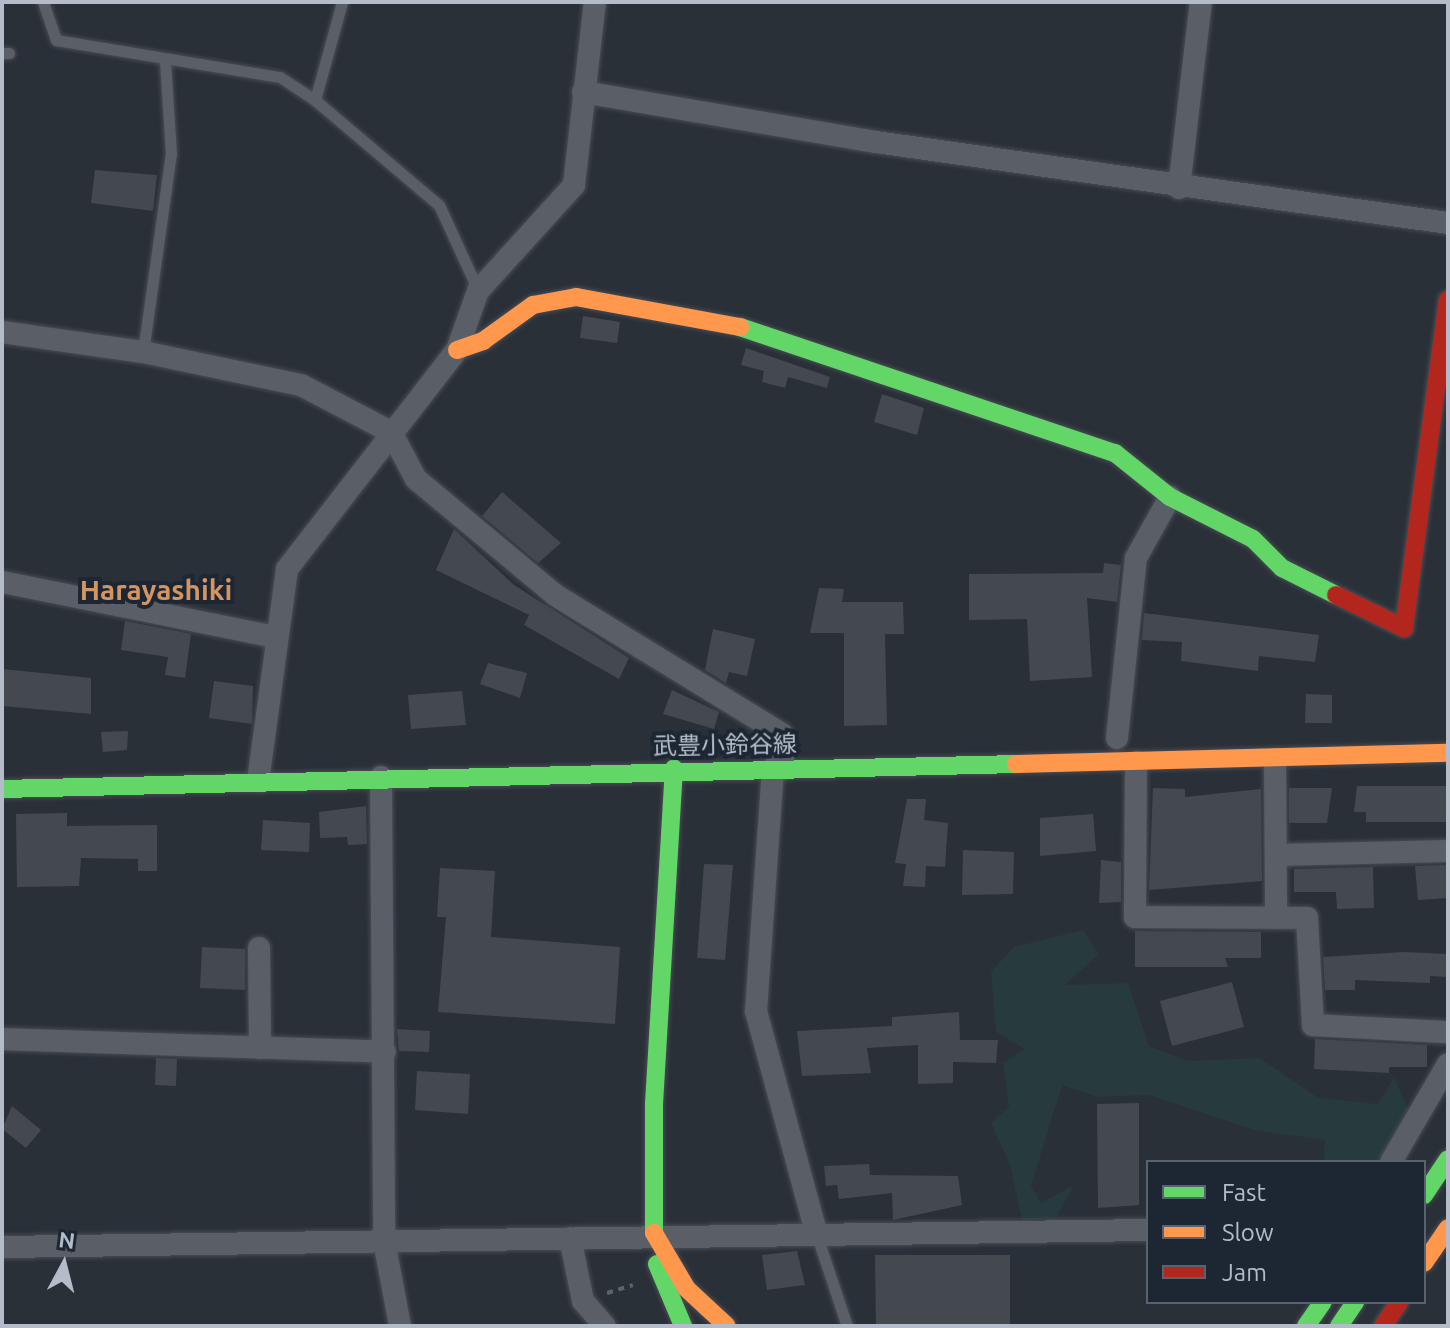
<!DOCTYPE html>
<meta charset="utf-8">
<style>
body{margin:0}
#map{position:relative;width:1450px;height:1328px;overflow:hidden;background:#2a3038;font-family:Ubuntu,"Noto Sans JP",sans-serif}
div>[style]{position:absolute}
.green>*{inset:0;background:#273a3e}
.building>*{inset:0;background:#444950}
.path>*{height:4px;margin-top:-2px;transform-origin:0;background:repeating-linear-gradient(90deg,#5d636a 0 6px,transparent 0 12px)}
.roads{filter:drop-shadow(0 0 2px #484c53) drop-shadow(0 0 2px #484c53)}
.lane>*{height:11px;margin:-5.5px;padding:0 5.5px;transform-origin:5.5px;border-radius:5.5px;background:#5a5e66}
.street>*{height:22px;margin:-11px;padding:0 11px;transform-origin:11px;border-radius:11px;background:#5a5e66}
.fast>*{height:18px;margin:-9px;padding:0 9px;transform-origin:9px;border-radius:9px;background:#63d668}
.slow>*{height:18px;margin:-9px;padding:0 9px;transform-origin:9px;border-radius:9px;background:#ff974d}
.jam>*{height:18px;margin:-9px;padding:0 9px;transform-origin:9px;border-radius:9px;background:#b3261e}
span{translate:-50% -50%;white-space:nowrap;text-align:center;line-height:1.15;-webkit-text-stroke:8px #1d2633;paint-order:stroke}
.street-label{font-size:24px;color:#b4bcc9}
.quarter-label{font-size:28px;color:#d59563;font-weight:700}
.frame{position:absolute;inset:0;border:4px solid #b4bcc9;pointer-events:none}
.legend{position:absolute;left:1146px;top:1160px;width:280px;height:144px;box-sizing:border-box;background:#1d2633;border:2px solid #59626f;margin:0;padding:10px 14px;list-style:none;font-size:24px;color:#b4bcc9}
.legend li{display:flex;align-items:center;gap:16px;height:40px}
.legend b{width:40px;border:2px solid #59626f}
.north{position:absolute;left:24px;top:1224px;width:80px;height:80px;-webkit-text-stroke:6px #1d2633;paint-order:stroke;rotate:7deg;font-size:22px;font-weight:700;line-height:32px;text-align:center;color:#b4bcc9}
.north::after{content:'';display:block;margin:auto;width:28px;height:36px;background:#b4bcc9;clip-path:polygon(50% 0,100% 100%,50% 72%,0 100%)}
</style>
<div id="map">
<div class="green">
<div style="clip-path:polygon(1083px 930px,1099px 954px,1065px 985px,1128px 983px,1149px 1046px,1188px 1061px,1259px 1058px,1319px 1098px,1378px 1104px,1394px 1077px,1410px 1114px,1381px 1162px,1324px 1162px,1325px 1140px,1255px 1130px,1150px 1095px,1097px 1097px,1062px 1085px,1031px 1186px,1041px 1203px,1074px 1185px,1057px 1216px,1023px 1224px,1010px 1165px,991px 1123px,1009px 1107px,1003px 1063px,1025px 1049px,996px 1032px,991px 972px,1014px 947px)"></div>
</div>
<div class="building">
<div style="clip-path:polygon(95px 170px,157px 175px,153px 211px,91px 203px)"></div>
<div style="clip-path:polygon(583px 316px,620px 322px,617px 343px,580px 338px)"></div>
<div style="clip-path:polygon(746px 348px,830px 377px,827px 388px,788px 377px,785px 388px,762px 382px,764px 371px,741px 365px)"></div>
<div style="clip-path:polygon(882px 394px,924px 408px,917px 435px,874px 422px)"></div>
<div style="clip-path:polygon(502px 492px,561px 543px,538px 563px,482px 516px)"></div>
<div style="clip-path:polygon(454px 529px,514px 585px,629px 658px,619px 679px,524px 625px,529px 615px,436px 570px)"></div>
<div style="clip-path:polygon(1104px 563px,1121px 565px,1117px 602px,1087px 598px,1092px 677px,1030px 681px,1027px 619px,969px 620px,969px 574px,1103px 573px)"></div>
<div style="clip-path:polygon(819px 588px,844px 589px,842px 602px,903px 602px,904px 634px,885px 634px,887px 725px,844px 726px,844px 633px,810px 633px)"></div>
<div style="clip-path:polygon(1144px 613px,1319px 635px,1315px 662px,1259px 656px,1258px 671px,1181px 661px,1182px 642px,1142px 640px)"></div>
<div style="clip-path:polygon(125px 621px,191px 634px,185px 678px,165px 675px,168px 657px,121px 650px)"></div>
<div style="clip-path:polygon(713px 629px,755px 639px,747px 676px,729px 672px,726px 683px,705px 670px)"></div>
<div style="clip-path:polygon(488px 663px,527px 673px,520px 698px,480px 684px)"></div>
<div style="clip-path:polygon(2px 669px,91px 678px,91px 714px,2px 706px)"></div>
<div style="clip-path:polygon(214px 681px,253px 686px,252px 724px,209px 718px)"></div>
<div style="clip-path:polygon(672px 690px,719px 712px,714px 729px,663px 714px)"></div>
<div style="clip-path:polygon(462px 691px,466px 725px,411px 729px,408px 695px)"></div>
<div style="clip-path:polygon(1306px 694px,1332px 695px,1332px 723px,1305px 723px)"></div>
<div style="clip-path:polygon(128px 731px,127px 750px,103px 752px,101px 732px)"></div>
<div style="clip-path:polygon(1357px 786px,1448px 786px,1448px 822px,1366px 822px,1366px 812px,1354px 812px)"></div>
<div style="clip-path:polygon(1153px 788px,1185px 789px,1185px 797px,1261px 789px,1262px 881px,1149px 890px)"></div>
<div style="clip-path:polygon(1289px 788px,1332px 788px,1327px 823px,1289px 823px)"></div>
<div style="clip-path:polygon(907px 799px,926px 799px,924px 820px,948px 823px,945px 867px,926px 866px,925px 887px,903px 886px,906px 864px,895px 863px)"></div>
<div style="clip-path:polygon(366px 806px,367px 844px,348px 845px,347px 837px,320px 838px,319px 812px)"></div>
<div style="clip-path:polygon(67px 813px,67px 826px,157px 825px,157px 871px,138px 871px,138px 859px,81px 858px,79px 886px,17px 887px,16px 814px)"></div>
<div style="clip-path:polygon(1093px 814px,1096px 851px,1040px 856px,1040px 818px)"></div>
<div style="clip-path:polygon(263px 820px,310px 823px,309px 852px,261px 850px)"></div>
<div style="clip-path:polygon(963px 850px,1014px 852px,1013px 894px,962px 895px)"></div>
<div style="clip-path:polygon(1101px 860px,1121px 862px,1121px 902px,1099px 903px)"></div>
<div style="clip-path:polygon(704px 864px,733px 865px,725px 960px,697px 958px)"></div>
<div style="clip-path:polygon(1448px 865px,1448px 898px,1418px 900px,1415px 866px)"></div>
<div style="clip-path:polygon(1373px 867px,1374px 908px,1337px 909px,1336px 892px,1294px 892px,1294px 869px)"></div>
<div style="clip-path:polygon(440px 868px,495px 871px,491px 937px,620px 947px,615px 1024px,438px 1012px,446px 917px,437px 917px)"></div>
<div style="clip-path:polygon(1135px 931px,1261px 932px,1261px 958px,1225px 958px,1228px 967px,1135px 967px)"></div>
<div style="clip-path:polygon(202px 947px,245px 949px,245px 990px,200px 988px)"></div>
<div style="clip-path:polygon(1404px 952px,1448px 954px,1448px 977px,1430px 976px,1430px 983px,1355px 980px,1355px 990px,1325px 990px,1323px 957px)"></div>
<div style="clip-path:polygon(1232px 982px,1244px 1027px,1172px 1046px,1160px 1001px)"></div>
<div style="clip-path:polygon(959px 1012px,960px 1040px,998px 1040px,996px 1063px,953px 1062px,953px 1083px,918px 1084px,918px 1045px,867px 1048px,871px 1073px,802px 1076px,797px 1031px,892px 1026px,892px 1017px)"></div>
<div style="clip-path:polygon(397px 1029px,430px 1031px,429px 1052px,399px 1051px)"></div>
<div style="clip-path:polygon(1315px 1039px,1427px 1045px,1427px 1067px,1389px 1067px,1389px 1073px,1314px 1069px)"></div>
<div style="clip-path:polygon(156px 1058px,177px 1059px,176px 1086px,155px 1085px)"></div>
<div style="clip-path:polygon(417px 1071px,470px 1074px,468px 1114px,415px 1110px)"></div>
<div style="clip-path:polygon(1139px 1103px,1139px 1205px,1098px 1208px,1097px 1104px)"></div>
<div style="clip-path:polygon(12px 1106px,41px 1130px,26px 1148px,2px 1129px)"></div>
<div style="clip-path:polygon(869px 1164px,870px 1175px,958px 1176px,962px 1205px,893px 1220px,892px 1193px,839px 1199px,837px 1185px,826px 1186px,824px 1166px)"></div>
<div style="clip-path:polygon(797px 1251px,805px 1285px,767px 1290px,762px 1255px)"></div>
<div style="clip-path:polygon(875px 1255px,1010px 1255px,1010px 1326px,876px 1326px)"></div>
</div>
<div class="path">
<div style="left:607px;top:1293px;width:27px;rotate:-17deg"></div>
</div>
<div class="roads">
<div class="lane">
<div style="left:43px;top:2px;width:40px;rotate:71.1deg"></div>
<div style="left:56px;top:40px;width:227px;rotate:9.4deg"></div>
<div style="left:280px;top:77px;width:42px;rotate:33.3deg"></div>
<div style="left:342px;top:2px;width:102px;rotate:105.4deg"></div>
<div style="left:315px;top:100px;width:162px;rotate:40.3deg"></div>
<div style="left:439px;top:205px;width:94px;rotate:65.4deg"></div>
<div style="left:2px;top:53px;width:7px"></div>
<div style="left:143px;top:352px;width:200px;rotate:-82deg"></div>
<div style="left:171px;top:154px;width:93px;rotate:-93.7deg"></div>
<div style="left:816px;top:1233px;width:98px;rotate:71.6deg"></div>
</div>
<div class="street">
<div style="left:583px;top:92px;width:297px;rotate:9.7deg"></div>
<div style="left:876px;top:142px;width:578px;rotate:8.06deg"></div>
<div style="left:1179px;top:188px;width:187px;rotate:-83.3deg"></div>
<div style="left:2px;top:332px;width:142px;rotate:8.1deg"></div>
<div style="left:143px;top:352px;width:161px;rotate:11.8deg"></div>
<div style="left:301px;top:385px;width:102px;rotate:27.6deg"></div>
<div style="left:391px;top:432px;width:53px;rotate:62deg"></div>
<div style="left:416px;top:479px;width:181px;rotate:39.8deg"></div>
<div style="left:555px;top:595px;width:266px;rotate:31.5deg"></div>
<div style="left:782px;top:734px;width:35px;rotate:88deg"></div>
<div style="left:2px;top:582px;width:279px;rotate:11.4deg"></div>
<div style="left:1117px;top:738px;width:181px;rotate:-84deg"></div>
<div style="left:1136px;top:558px;width:70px;rotate:-60.9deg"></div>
<div style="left:1275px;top:759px;width:159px;rotate:89.6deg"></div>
<div style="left:1136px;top:762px;width:155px;rotate:90.4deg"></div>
<div style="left:1135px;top:917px;width:172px;rotate:0.3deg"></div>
<div style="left:1307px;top:918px;width:107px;rotate:86.8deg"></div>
<div style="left:1313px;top:1025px;width:135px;rotate:3deg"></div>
<div style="left:773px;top:768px;width:244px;rotate:94deg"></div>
<div style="left:756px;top:1011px;width:229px;rotate:74.8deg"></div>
<div style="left:381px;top:777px;width:464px;rotate:89.6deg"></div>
<div style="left:384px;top:1241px;width:86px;rotate:79.3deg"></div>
<div style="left:258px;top:781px;width:214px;rotate:-82.2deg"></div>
<div style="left:287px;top:569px;width:277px;rotate:-52.2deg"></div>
<div style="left:457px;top:350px;width:63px;rotate:-70.4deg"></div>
<div style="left:478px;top:291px;width:143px;rotate:-47.8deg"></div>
<div style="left:574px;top:185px;width:184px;rotate:-83.5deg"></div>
<div style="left:1277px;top:855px;width:171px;rotate:-1.3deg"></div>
<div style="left:259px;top:948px;width:100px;rotate:89.4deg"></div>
<div style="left:2px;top:1039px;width:383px;rotate:1.9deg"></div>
<div style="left:1391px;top:1162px;width:113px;rotate:-59.8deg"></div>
<div style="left:570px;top:1238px;width:64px;rotate:78.3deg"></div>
<div style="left:583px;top:1301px;width:33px;rotate:49deg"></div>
<div style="left:2px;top:1247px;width:1146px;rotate:-0.85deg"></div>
</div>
<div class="fast">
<div style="left:740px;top:327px;width:396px;rotate:18.6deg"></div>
<div style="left:1115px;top:453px;width:70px;rotate:38.7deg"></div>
<div style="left:1170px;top:497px;width:93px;rotate:26.8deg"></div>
<div style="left:1253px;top:539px;width:41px;rotate:45deg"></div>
<div style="left:1282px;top:568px;width:60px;rotate:26.6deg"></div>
<div style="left:2px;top:789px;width:1014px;rotate:-1.41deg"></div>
<div style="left:1424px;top:1195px;width:43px;rotate:-56.3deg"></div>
<div style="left:654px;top:1233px;width:129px;rotate:-90deg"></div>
<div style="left:654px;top:1104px;width:336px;rotate:-86.6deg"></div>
<div style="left:657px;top:1264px;width:67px;rotate:67.2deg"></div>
<div style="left:1306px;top:1326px;width:29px;rotate:-55deg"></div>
<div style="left:1339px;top:1326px;width:29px;rotate:-56deg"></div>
</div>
<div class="slow">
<div style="left:457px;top:350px;width:28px;rotate:-19deg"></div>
<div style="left:483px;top:341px;width:62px;rotate:-35.8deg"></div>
<div style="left:533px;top:305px;width:44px;rotate:-10.5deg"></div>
<div style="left:576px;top:297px;width:167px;rotate:10.4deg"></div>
<div style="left:1016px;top:764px;width:432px;rotate:-1.5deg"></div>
<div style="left:654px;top:1233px;width:65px;rotate:59.5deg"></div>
<div style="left:687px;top:1289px;width:54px;rotate:42.8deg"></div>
<div style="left:1424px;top:1263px;width:42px;rotate:-55.6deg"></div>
</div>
<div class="jam">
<div style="left:1336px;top:595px;width:76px;rotate:25.9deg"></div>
<div style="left:1404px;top:628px;width:331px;rotate:-82.4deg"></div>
<div style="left:1383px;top:1326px;width:29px;rotate:-56deg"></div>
</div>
</div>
<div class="street-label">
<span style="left:725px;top:745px;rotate:-1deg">武豊小鈴谷線</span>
</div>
<div class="quarter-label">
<span style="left:156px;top:590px">Harayashiki</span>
</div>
<div class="frame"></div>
<ul class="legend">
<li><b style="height:10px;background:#63d668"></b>Fast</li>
<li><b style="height:10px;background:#ff974d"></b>Slow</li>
<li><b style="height:10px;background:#b3261e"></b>Jam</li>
</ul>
<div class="north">N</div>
</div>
